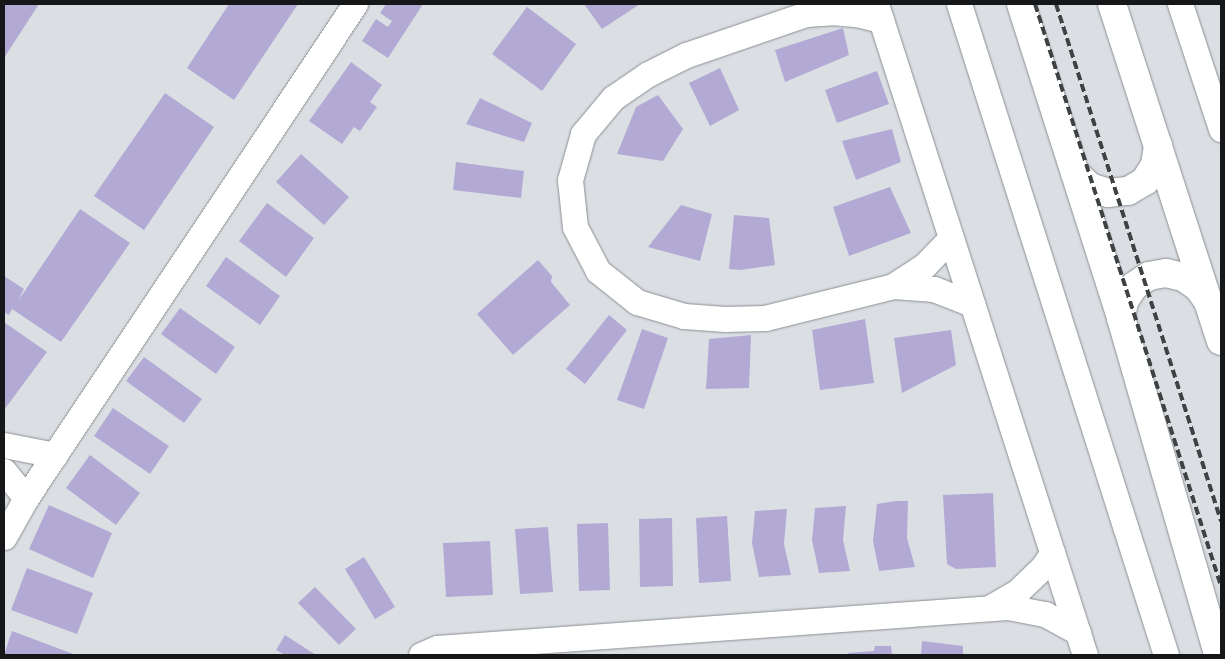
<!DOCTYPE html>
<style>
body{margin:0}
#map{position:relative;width:1225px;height:659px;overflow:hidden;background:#dbdfe3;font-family:"DejaVu Sans",sans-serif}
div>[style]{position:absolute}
.building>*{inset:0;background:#b2aad5}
.roads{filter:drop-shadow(0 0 1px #8c8f93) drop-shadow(0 0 1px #8c8f93)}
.minor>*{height:25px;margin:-12.5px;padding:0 12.5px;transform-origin:12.5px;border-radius:12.5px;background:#fff}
.major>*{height:28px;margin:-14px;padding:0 14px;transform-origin:14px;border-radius:14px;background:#fff}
.rail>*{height:4px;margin-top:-2px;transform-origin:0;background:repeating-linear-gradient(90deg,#3f4243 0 8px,transparent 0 12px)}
span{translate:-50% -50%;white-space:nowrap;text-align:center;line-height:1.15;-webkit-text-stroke:4px #fff;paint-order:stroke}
.frame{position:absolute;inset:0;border:5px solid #151718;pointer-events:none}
</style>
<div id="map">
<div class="building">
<div style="clip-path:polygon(4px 4px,39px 4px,4px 58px)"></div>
<div style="clip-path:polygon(229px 4px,298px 4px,234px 100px,187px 68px)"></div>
<div style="clip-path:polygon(386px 4px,423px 4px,388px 58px,362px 41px,376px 19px,388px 27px,392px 21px,380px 13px)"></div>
<div style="clip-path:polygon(584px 4px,640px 4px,602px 29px)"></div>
<div style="clip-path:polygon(527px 7px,576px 44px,542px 91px,492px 54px)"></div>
<div style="clip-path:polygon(843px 28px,849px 55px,785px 82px,775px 50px)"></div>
<div style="clip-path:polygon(351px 62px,382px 85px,370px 102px,377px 107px,360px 131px,354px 127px,342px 144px,309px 121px)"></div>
<div style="clip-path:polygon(720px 68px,739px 110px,710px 126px,689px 83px)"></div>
<div style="clip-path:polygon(877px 71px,889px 104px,837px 123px,825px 90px)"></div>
<div style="clip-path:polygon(165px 93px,214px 127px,144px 230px,94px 196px)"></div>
<div style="clip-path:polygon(658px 95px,683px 129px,663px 161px,617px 154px,636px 107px)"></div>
<div style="clip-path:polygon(480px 98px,532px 123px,524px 142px,466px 124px)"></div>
<div style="clip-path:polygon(892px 129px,901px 162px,856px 180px,842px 141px)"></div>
<div style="clip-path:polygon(301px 154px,349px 197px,324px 225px,276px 182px)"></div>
<div style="clip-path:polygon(456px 162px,524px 171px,521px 198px,453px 190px)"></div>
<div style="clip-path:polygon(890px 187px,911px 233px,849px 256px,833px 207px)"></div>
<div style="clip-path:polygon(267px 203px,314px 238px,286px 277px,239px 241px)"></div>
<div style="clip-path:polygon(681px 205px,712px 214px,700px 261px,648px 247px)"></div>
<div style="clip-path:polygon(80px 209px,130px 243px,61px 342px,12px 309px,9px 315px,4px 312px,4px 276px,24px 289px,18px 301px)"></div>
<div style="clip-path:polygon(734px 215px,769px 218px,775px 265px,741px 270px,729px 269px)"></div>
<div style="clip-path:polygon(226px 257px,280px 296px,260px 325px,206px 286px)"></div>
<div style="clip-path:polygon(538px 260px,552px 276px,551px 282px,570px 305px,513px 355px,477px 314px)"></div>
<div style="clip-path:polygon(180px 308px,235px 347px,216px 374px,161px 334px)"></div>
<div style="clip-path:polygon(609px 315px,627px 330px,585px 384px,566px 369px)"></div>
<div style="clip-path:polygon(865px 319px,874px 383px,820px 390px,812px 330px)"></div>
<div style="clip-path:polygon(4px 322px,47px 352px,4px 410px)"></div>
<div style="clip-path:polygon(642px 329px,668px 338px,644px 409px,617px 400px)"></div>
<div style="clip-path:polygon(951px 330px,956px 365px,902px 393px,894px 338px)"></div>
<div style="clip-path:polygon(751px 335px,749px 388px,706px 389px,709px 339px)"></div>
<div style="clip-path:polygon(144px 357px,202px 399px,184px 423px,126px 381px)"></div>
<div style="clip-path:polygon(113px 408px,169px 446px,150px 474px,94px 436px)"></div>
<div style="clip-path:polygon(90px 455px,140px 493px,116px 525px,66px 488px)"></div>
<div style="clip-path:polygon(993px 493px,996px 567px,956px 569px,947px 564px,943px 495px)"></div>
<div style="clip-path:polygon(896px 501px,908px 501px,907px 538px,915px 567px,879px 571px,873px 541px,877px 504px)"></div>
<div style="clip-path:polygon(49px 505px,112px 533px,93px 578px,29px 549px)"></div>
<div style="clip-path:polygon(846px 506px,843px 540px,850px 571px,819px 573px,812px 540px,815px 508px)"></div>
<div style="clip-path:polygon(787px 509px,784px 544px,791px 575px,759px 577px,752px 543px,755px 511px)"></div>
<div style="clip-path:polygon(727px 516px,731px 581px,699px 583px,696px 518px)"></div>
<div style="clip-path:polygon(672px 518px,673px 586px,640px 587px,639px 519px)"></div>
<div style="clip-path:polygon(608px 523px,610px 590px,579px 591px,577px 524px)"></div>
<div style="clip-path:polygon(548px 527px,553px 592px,520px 594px,515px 529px)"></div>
<div style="clip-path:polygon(490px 541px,493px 595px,446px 597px,443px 543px)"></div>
<div style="clip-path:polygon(364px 557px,395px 607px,375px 619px,345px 569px)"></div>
<div style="clip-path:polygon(27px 568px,93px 593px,77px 634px,11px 610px)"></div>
<div style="clip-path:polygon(315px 587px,356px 629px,339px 645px,298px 603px)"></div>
<div style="clip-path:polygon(12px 631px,76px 655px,4px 655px)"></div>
<div style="clip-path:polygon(285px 635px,316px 655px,285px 655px,276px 650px)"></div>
<div style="clip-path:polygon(922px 641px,963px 646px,963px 655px,921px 655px)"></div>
<div style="clip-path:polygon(875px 646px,891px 646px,892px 655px,849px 655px,848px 653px,874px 651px)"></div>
</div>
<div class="roads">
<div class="minor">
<div style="left:822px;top:4px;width:19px;rotate:148deg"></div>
<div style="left:806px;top:14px;width:127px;rotate:161.1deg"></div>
<div style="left:686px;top:55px;width:42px;rotate:153.4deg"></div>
<div style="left:648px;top:74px;width:42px;rotate:145.6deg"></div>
<div style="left:613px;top:98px;width:47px;rotate:129.8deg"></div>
<div style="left:583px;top:134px;width:48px;rotate:105.8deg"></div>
<div style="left:570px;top:180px;width:47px;rotate:83.9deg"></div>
<div style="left:575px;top:227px;width:50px;rotate:62.4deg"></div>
<div style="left:598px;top:271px;width:50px;rotate:38.5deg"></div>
<div style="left:637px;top:302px;width:49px;rotate:16.6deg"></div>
<div style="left:684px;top:316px;width:41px;rotate:4.2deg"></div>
<div style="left:725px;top:319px;width:40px;rotate:-1.4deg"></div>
<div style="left:765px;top:318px;width:132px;rotate:-14deg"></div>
<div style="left:893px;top:286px;width:41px;rotate:4.2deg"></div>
<div style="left:934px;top:289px;width:41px;rotate:21.5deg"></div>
<div style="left:876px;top:4px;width:684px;rotate:72.2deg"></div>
<div style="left:959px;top:4px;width:683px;rotate:72.36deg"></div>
<div style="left:1180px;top:4px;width:132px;rotate:71.8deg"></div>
<div style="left:806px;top:14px;width:26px;rotate:-4deg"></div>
<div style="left:832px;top:12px;width:25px;rotate:5deg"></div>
<div style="left:857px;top:14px;width:25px;rotate:14deg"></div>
<div style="left:893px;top:286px;width:38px;rotate:-33deg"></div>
<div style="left:925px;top:265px;width:37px;rotate:-46deg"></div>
<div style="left:4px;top:445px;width:52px;rotate:11.1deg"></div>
<div style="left:4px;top:471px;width:35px;rotate:51deg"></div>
<div style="left:4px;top:537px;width:45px;rotate:-60.6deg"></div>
<div style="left:26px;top:498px;width:594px;rotate:-56.34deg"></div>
<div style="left:989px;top:608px;width:34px;rotate:-30deg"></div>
<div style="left:1018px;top:591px;width:35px;rotate:-44deg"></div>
<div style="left:1043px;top:567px;width:17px;rotate:-57deg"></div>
<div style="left:421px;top:655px;width:17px;rotate:-24deg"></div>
<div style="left:437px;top:648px;width:572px;rotate:-4.11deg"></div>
<div style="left:1008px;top:607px;width:38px;rotate:11deg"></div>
<div style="left:1045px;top:614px;width:38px;rotate:29deg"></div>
</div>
<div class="major">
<div style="left:1021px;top:4px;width:330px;rotate:72.3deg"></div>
<div style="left:1121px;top:318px;width:351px;rotate:73.9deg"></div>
<div style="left:1112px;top:4px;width:354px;rotate:72.1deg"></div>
<div style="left:1075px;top:173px;width:21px;rotate:43deg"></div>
<div style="left:1090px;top:187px;width:19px;rotate:18deg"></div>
<div style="left:1108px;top:193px;width:20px;rotate:-6deg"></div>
<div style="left:1128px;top:191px;width:20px;rotate:-30deg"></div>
<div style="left:1145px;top:181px;width:19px;rotate:-58deg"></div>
<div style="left:1155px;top:165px;width:20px;rotate:-81deg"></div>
<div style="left:1121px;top:318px;width:17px;rotate:-80deg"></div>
<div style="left:1124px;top:301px;width:18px;rotate:-56deg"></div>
<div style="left:1134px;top:286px;width:18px;rotate:-34deg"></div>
<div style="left:1149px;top:276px;width:17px;rotate:-10deg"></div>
<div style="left:1166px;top:273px;width:17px;rotate:13deg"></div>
<div style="left:1183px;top:277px;width:18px;rotate:34deg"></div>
<div style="left:1198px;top:287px;width:16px;rotate:55deg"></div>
</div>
</div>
<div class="rail">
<div style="left:1035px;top:4px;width:611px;rotate:72.28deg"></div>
<div style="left:1056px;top:4px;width:543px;rotate:72.3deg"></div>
</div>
<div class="frame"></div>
</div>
